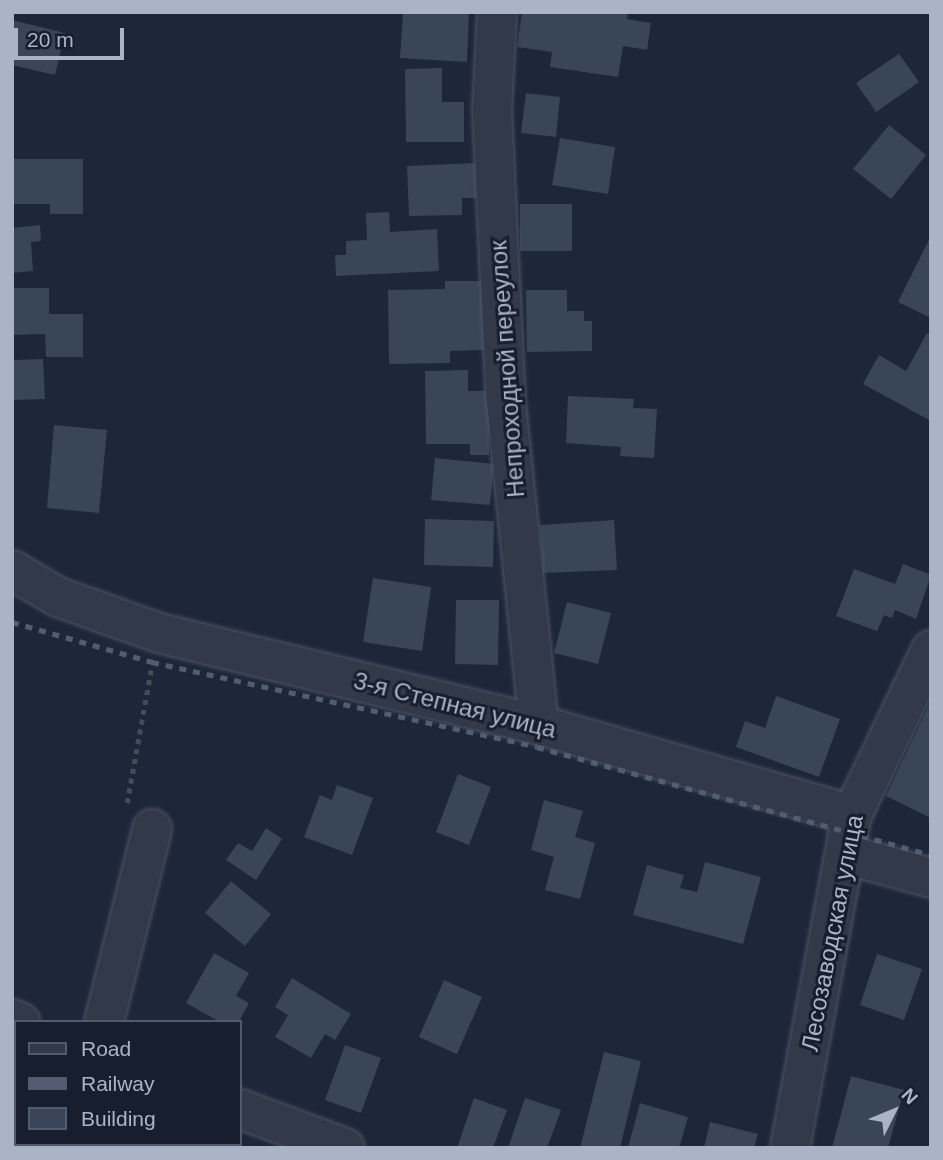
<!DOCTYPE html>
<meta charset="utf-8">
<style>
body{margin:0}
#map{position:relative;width:943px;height:1160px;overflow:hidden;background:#1e2739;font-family:Arial,sans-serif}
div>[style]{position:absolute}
.building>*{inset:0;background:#394559}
.path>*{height:4.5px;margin-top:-2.25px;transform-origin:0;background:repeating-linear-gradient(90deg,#3a5155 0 5px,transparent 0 10px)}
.roads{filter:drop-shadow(0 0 2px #4c5464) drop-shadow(0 0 2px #4c5464)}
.minor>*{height:38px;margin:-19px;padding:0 19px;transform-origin:19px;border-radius:19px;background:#323a49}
.rail>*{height:5px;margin-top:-2.5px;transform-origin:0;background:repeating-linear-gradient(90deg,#535d71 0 7px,transparent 0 14px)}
span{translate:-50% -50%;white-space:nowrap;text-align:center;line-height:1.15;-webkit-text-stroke:6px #171f2e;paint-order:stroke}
.street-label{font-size:24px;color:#abb4c6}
.frame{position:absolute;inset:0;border:14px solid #abb4c6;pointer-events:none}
.legend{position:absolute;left:14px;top:1020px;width:228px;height:126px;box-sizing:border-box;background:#171f2e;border:2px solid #525b6b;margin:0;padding:9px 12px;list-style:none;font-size:21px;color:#abb4c6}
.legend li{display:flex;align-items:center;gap:14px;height:35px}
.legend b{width:35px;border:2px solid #525b6b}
.north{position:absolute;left:859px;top:1076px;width:70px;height:70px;-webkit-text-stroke:5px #171f2e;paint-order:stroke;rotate:47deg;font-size:19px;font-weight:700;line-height:28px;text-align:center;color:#abb4c6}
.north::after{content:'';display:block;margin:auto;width:24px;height:32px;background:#abb4c6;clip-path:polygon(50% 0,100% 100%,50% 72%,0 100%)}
.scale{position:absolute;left:14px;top:28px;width:110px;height:32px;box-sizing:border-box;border:4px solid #abb4c6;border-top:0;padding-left:9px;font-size:21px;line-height:24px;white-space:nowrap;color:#abb4c6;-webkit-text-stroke:5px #171f2e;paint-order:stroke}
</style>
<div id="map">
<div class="building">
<div style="clip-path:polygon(403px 12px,469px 12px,467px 62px,400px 58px)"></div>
<div style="clip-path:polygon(522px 12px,628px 12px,627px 19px,651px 23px,647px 50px,623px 46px,618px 77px,550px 67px,552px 52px,517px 47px)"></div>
<div style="clip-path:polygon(12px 20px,65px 33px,55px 75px,12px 65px)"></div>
<div style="clip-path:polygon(899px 54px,919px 82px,876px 112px,856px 83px)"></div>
<div style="clip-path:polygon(442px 68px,442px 102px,464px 102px,464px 142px,406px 142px,405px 69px)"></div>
<div style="clip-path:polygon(526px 93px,560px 97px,556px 137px,521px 133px)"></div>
<div style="clip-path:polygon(889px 125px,926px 155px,891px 199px,853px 169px)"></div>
<div style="clip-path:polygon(560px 138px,615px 147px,608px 194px,552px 185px)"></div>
<div style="clip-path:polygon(12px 159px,83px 159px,83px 214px,50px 214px,50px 204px,12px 204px)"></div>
<div style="clip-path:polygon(475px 163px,476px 198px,462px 198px,462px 215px,409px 216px,407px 166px)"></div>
<div style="clip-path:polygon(520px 204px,572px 204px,572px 251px,520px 251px)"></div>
<div style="clip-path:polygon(389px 212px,390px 232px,437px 229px,439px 271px,336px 276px,335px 255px,346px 255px,346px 241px,367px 240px,366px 213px)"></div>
<div style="clip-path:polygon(40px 225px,41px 241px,31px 242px,33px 271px,12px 273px,12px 228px)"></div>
<div style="clip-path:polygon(931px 236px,931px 318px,898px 302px)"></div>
<div style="clip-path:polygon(445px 281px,482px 281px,484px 350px,450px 351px,450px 363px,389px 364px,388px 290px,445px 289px)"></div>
<div style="clip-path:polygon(12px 288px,49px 288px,49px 314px,83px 314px,83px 357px,46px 357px,45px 334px,12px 335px)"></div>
<div style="clip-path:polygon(526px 290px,567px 290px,567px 311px,584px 311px,584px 321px,592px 321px,592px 351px,527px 352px)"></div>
<div style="clip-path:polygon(927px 333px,931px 335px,931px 421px,863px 384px,879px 355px,906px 371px)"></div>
<div style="clip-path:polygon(43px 359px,45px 399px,12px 400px,12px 360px)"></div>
<div style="clip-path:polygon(468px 370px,468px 391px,489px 391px,489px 455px,470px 455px,470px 444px,426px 444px,425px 371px)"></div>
<div style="clip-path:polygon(568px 396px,634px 399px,633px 408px,657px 409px,654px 458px,620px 456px,621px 447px,566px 443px)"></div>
<div style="clip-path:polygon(54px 425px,107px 430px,99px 513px,47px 508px)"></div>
<div style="clip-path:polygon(435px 458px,494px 464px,490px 505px,431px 500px)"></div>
<div style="clip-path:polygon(425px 519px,494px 521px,493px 567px,424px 565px)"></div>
<div style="clip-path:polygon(614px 520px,617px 570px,543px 573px,540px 525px)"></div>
<div style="clip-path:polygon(903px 564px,931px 575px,916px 619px,895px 610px,892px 618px,884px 615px,877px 631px,836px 616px,854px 569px,895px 584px)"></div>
<div style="clip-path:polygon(373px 578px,431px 587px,422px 651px,363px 642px)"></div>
<div style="clip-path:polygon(456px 600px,499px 600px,498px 665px,455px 664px)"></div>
<div style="clip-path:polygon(567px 602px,611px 613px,598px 664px,554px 653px)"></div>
<div style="clip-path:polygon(776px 696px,840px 719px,819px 777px,736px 747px,745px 721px,765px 728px)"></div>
<div style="clip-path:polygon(931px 701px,931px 818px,886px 796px)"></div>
<div style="clip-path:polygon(458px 774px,491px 787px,469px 845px,436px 832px)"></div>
<div style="clip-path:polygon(337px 785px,373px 798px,352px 855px,304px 837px,320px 795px,332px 800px)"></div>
<div style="clip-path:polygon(544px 800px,583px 811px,575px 837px,595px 843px,580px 899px,545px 890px,554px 857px,531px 850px)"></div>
<div style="clip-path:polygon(266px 828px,282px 839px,256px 880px,226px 860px,238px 843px,252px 851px)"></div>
<div style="clip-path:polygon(705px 862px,761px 877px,743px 944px,633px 915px,647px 865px,684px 875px,680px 888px,697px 892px)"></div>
<div style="clip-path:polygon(231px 881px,271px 914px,245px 946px,205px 913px)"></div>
<div style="clip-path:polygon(214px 953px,249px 973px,236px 996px,249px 1003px,239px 1022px,220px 1022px,186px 1003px)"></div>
<div style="clip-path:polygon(877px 954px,922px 969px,904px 1020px,860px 1005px)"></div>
<div style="clip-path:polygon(292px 978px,351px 1014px,335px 1040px,325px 1034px,311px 1058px,275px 1037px,288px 1015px,275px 1007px)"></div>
<div style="clip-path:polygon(444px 980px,482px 997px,457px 1054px,419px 1037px)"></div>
<div style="clip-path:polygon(345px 1045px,381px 1058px,361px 1113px,325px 1100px)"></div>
<div style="clip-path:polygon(604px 1052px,641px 1061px,620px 1148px,580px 1148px)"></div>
<div style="clip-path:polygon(851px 1076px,904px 1090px,888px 1148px,832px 1148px)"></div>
<div style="clip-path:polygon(474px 1098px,507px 1110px,493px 1148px,457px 1148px)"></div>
<div style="clip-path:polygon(525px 1098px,561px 1110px,547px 1148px,508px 1148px)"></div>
<div style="clip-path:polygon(640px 1103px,688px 1117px,679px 1148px,628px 1148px)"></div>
<div style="clip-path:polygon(710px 1122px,758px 1134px,754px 1148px,704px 1148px)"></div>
</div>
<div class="path">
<div style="left:127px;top:803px;width:135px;rotate:-79.8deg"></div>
</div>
<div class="roads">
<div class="minor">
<div style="left:497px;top:12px;width:98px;rotate:92.9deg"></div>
<div style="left:492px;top:110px;width:292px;rotate:87.3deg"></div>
<div style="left:506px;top:402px;width:325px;rotate:84.2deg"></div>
<div style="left:12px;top:570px;width:53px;rotate:30.4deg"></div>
<div style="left:58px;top:597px;width:107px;rotate:19.6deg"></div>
<div style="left:159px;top:633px;width:391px;rotate:13.6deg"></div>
<div style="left:539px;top:725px;width:326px;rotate:16deg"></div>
<div style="left:845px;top:854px;width:89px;rotate:15.6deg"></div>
<div style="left:12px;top:1019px;width:9px;rotate:21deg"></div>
<div style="left:104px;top:1022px;width:199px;rotate:-76deg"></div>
<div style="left:240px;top:1109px;width:112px;rotate:20.4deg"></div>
<div style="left:790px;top:1148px;width:339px;rotate:-79.5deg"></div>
<div style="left:852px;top:815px;width:183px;rotate:-64.4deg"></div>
</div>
</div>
<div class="rail">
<div style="left:12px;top:622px;width:146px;rotate:15.9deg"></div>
<div style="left:152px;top:662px;width:394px;rotate:12.4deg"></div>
<div style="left:537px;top:747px;width:409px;rotate:15.3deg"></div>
</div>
<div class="street-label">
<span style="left:507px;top:369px;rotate:-94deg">Непроходной переулок</span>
<span style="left:455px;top:705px;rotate:14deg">3-я Степная улица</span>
<span style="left:832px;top:933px;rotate:-79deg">Лесозаводская улица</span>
</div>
<div class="frame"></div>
<ul class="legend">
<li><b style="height:9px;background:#323a49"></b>Road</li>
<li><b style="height:9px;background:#535d71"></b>Railway</li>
<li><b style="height:19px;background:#394559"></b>Building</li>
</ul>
<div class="north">N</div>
<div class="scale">20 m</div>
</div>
